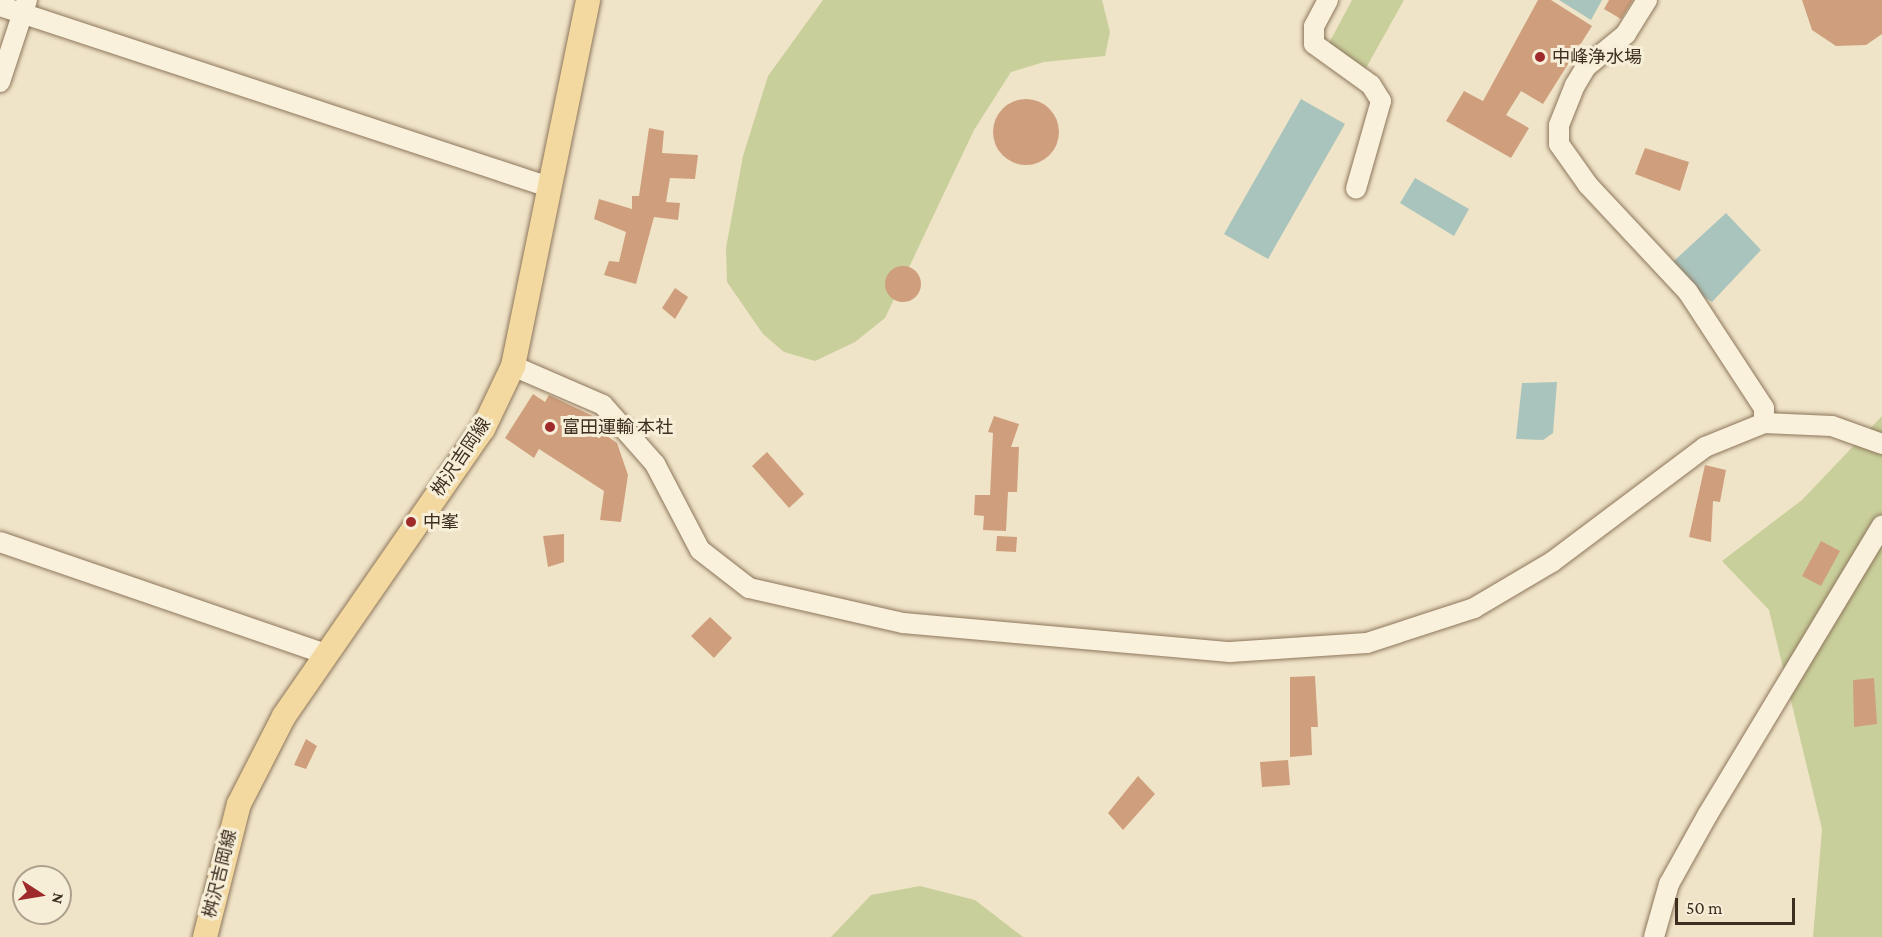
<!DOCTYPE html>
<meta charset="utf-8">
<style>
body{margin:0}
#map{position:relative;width:1882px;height:937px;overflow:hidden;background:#f0e4c8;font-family:"Crimson Pro","Noto Sans JP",serif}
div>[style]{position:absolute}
.green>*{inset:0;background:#c9cf9b}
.water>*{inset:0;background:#a9c4bc}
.building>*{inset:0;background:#cf9f7d}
.round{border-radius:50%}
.roads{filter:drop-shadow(0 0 2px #8d765c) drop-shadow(0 0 2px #8d765c)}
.minor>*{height:20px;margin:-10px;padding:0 10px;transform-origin:10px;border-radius:10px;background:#faf1dc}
.major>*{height:24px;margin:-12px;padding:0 12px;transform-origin:12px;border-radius:12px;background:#f3d9a0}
.dots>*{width:16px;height:16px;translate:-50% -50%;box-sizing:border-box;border:3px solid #f7eed8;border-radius:50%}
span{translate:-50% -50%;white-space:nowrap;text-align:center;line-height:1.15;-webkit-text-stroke:6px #f7eed8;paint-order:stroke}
.poi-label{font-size:18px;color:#3d2e20}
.left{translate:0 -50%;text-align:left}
.street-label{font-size:18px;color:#3d2e20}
.north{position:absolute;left:12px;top:865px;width:60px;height:60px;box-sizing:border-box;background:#f7eed8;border:2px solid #ada18e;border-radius:50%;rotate:102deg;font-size:16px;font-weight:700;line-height:24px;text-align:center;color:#3d2e20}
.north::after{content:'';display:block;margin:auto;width:21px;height:27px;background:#9e2a2b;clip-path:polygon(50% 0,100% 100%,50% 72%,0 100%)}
.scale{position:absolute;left:1675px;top:898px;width:120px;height:27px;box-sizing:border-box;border:3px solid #3d2e20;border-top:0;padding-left:8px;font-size:18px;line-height:21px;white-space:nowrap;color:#3d2e20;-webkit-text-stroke:4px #f7eed8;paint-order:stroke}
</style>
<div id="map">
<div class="green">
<div style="clip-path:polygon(823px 0,1102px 0,1110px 32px,1105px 56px,1044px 62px,1011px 72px,974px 130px,885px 318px,855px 342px,815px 361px,784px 352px,763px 334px,727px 282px,726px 248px,743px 156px,768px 76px)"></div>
<div style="clip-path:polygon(1352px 0,1404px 0,1366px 68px,1329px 43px)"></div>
<div style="clip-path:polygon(1882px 416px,1882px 937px,1813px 937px,1822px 829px,1769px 610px,1722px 561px,1802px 500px)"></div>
<div style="clip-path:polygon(920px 886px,975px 900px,1023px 937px,831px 937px,871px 895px)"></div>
</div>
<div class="water">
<div style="clip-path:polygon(1559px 0,1602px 0,1591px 20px)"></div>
<div style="clip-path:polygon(1301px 99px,1345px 124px,1268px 259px,1224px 234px)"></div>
<div style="clip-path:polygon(1415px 178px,1469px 209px,1454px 236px,1400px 203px)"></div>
<div style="clip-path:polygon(1726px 213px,1761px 250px,1712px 302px,1663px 271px)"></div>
<div style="clip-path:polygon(1557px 382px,1553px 433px,1543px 440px,1516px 439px,1522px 383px)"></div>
</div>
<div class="building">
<div style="clip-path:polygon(1538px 0,1551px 0,1592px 26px,1543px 104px,1521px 91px,1506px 115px,1529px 128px,1511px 158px,1446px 121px,1464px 91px,1483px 101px)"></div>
<div style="clip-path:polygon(1609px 0,1633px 0,1621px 19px,1604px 9px)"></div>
<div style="clip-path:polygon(1802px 0,1882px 0,1882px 34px,1866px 45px,1836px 46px,1812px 30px)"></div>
<div class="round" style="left:993px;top:99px;width:66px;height:66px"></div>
<div style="clip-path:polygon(649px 128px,664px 131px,662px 153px,698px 155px,695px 179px,670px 178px,666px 202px,680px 203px,678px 220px,654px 217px,636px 284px,604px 275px,609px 261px,619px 262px,626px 232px,594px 219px,599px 199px,632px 209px,632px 196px,639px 196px)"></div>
<div style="clip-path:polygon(1645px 148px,1689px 162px,1680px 191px,1635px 174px)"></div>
<div class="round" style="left:885px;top:266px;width:36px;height:36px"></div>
<div style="clip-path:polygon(675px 288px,688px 297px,675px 319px,662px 308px)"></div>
<div style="clip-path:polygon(533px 394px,545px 402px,549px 395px,601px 420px,604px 434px,617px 443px,628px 475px,621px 522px,600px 520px,604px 491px,539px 449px,534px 458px,505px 438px)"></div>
<div style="clip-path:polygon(994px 416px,1019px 424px,1011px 447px,1019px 447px,1017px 492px,1008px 492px,1006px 531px,983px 530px,984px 516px,974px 515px,975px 495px,990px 495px,993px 433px,988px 432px)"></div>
<div style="clip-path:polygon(767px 452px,804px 494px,789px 508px,752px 466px)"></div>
<div style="clip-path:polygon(1705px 465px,1726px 470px,1720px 502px,1713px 501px,1711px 542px,1689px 537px)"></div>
<div style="clip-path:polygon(564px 534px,564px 562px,548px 567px,543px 536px)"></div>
<div style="clip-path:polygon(997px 536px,1017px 537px,1016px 552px,996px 551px)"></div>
<div style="clip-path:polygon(1821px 541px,1840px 551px,1821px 586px,1802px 576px)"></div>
<div style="clip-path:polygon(710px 617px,732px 638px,714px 658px,691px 636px)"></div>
<div style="clip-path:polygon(1315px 676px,1318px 727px,1311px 727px,1312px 755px,1290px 757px,1290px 677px)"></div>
<div style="clip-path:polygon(1874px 678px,1877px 724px,1854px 727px,1853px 680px)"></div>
<div style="clip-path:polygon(306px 739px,317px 746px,306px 769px,294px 765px)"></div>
<div style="clip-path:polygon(1288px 760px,1290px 785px,1262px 787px,1260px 762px)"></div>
<div style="clip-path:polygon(1138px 776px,1155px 794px,1123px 830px,1108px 813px)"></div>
</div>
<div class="roads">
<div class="minor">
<div style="left:1328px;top:0;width:30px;rotate:118deg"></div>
<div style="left:1314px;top:26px;width:18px;rotate:90deg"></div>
<div style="left:1314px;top:44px;width:70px;rotate:35.7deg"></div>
<div style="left:1371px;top:85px;width:19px;rotate:58deg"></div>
<div style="left:1381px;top:101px;width:91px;rotate:105.9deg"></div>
<div style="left:1647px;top:0;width:40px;rotate:122deg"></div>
<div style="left:1626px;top:34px;width:52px;rotate:140.5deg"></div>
<div style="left:1586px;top:67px;width:21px;rotate:121deg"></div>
<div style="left:1575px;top:85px;width:43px;rotate:111.8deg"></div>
<div style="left:1559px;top:125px;width:19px;rotate:90deg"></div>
<div style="left:1559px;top:144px;width:50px;rotate:54.7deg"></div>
<div style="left:1588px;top:185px;width:146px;rotate:46.9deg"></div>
<div style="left:1688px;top:292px;width:139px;rotate:56.8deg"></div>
<div style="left:1764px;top:408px;width:15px;rotate:90deg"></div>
<div style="left:0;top:6px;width:578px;rotate:18.25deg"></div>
<div style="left:0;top:82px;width:86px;rotate:-71.8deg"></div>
<div style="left:513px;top:366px;width:98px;rotate:23.4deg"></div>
<div style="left:603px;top:405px;width:79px;rotate:48.6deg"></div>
<div style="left:655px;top:464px;width:97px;rotate:62.4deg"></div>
<div style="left:700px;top:550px;width:62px;rotate:37.8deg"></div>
<div style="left:749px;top:588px;width:158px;rotate:12.8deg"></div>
<div style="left:903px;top:623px;width:328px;rotate:5.1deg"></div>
<div style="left:1230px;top:652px;width:137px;rotate:-3.8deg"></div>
<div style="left:1367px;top:643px;width:113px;rotate:-18.1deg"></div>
<div style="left:1474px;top:608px;width:91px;rotate:-30.5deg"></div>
<div style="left:1552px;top:562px;width:191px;rotate:-36.9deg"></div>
<div style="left:1705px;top:447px;width:64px;rotate:-22.1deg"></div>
<div style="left:1764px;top:423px;width:68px;rotate:2.5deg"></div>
<div style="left:1832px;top:426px;width:53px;rotate:19.8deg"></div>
<div style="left:0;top:542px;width:345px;rotate:19deg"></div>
<div style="left:1654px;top:937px;width:55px;rotate:-74.2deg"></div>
<div style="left:1669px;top:884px;width:80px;rotate:-60.9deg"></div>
<div style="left:1708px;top:814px;width:337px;rotate:-58.9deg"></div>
</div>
<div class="major">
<div style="left:205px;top:937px;width:137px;rotate:-75.7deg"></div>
<div style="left:239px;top:804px;width:99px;rotate:-62.9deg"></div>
<div style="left:284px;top:716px;width:349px;rotate:-55.3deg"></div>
<div style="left:483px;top:429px;width:70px;rotate:-64.5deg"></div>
<div style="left:513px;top:366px;width:374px;rotate:-78.4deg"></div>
</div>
</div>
<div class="dots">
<div style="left:1540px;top:57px;background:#9e2a2b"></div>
<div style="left:550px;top:427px;background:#9e2a2b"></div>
<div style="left:411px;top:522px;background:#9e2a2b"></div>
</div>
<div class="poi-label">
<span class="left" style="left:1552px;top:57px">中峰浄水場</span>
<span class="left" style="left:562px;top:427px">富田運輸 本社</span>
<span class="left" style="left:423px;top:522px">中峯</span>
</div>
<div class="street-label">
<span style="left:461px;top:457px;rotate:-56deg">桝沢吉岡線</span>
<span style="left:220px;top:874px;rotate:-76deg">桝沢吉岡線</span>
</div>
<div class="north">N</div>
<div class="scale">50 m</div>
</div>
